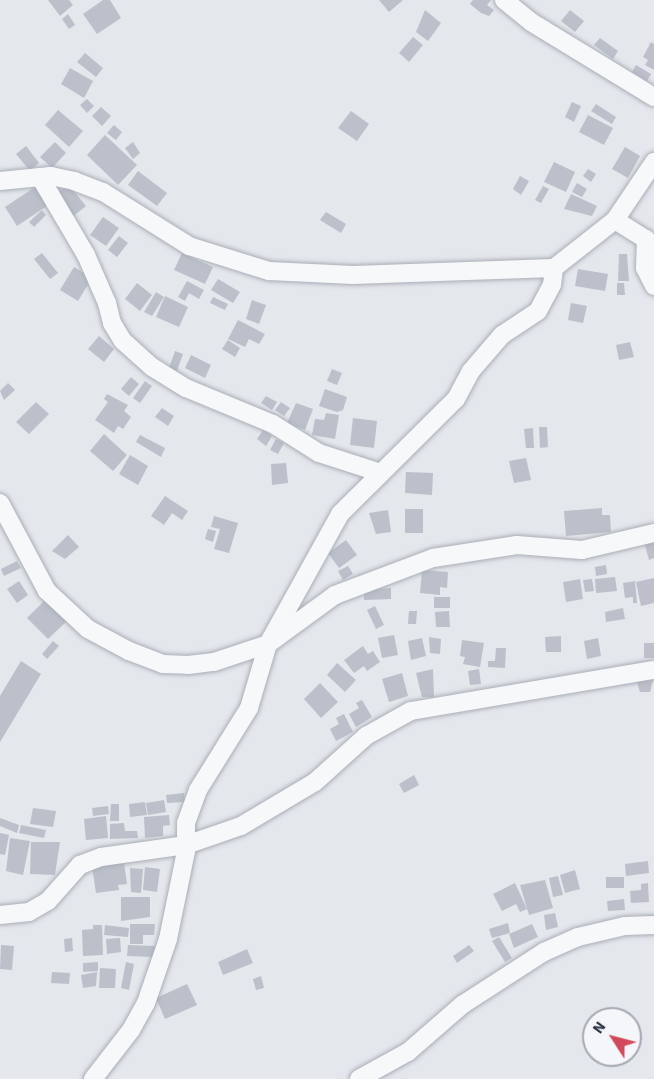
<!DOCTYPE html>
<style>
body{margin:0}
#map{position:relative;width:654px;height:1079px;overflow:hidden;background:#e4e7ec;font-family:"Source Sans 3",sans-serif}
div>[style]{position:absolute}
.building>*{inset:0;background:#bbc0ca}
.roads{filter:drop-shadow(0 0 2px #a9aeb7) drop-shadow(0 0 2px #a9aeb7)}
.minor>*{height:18px;margin:-9px;padding:0 9px;transform-origin:9px;border-radius:9px;background:#f7f8fa}
span{translate:-50% -50%;white-space:nowrap;text-align:center;line-height:1.15;-webkit-text-stroke:4.5px #f4f6f9;paint-order:stroke}
.north{position:absolute;left:582px;top:1007px;width:60px;height:60px;box-sizing:border-box;background:#f4f6f9;border:2px solid #a4a8b1;border-radius:50%;rotate:306deg;font-size:16px;font-weight:700;line-height:24px;text-align:center;color:#2b3445}
.north::after{content:'';display:block;margin:auto;width:21px;height:27px;background:#d1495b;clip-path:polygon(50% 0,100% 100%,50% 72%,0 100%)}
</style>
<div id="map">
<div class="building">
<div style="clip-path:polygon(48px 0,69px 0,73px 5px,60px 16px)"></div>
<div style="clip-path:polygon(103px 0,110px 0,121px 18px,97px 34px,83px 14px)"></div>
<div style="clip-path:polygon(379px 0,403px 0,389px 12px)"></div>
<div style="clip-path:polygon(473px 0,491px 0,487px 5px,494px 10px,489px 16px,481px 13px,470px 4px)"></div>
<div style="clip-path:polygon(425px 10px,441px 23px,428px 41px,416px 32px)"></div>
<div style="clip-path:polygon(570px 10px,584px 21px,575px 32px,561px 21px)"></div>
<div style="clip-path:polygon(68px 14px,75px 25px,69px 29px,62px 19px)"></div>
<div style="clip-path:polygon(413px 37px,423px 45px,409px 62px,399px 53px)"></div>
<div style="clip-path:polygon(600px 38px,618px 51px,613px 59px,594px 45px)"></div>
<div style="clip-path:polygon(651px 42px,654px 44px,654px 70px,645px 65px,648px 60px,643px 57px)"></div>
<div style="clip-path:polygon(85px 53px,103px 68px,96px 77px,77px 62px)"></div>
<div style="clip-path:polygon(636px 65px,651px 74px,647px 81px,632px 72px)"></div>
<div style="clip-path:polygon(70px 68px,93px 81px,84px 98px,61px 84px)"></div>
<div style="clip-path:polygon(87px 99px,94px 106px,87px 113px,80px 105px)"></div>
<div style="clip-path:polygon(572px 102px,581px 106px,574px 122px,565px 117px)"></div>
<div style="clip-path:polygon(596px 104px,616px 117px,612px 124px,591px 111px)"></div>
<div style="clip-path:polygon(101px 107px,111px 116px,102px 126px,92px 116px)"></div>
<div style="clip-path:polygon(58px 110px,83px 131px,69px 147px,45px 125px)"></div>
<div style="clip-path:polygon(351px 111px,369px 124px,357px 141px,338px 128px)"></div>
<div style="clip-path:polygon(588px 115px,613px 128px,604px 145px,579px 132px)"></div>
<div style="clip-path:polygon(114px 125px,122px 132px,116px 140px,107px 133px)"></div>
<div style="clip-path:polygon(105px 135px,137px 165px,118px 185px,87px 155px)"></div>
<div style="clip-path:polygon(55px 142px,66px 153px,52px 168px,40px 157px)"></div>
<div style="clip-path:polygon(133px 142px,140px 153px,133px 159px,125px 148px)"></div>
<div style="clip-path:polygon(26px 146px,39px 163px,30px 171px,16px 154px)"></div>
<div style="clip-path:polygon(625px 147px,640px 156px,628px 178px,612px 169px)"></div>
<div style="clip-path:polygon(554px 162px,575px 172px,566px 192px,544px 182px)"></div>
<div style="clip-path:polygon(588px 169px,596px 174px,591px 182px,583px 176px)"></div>
<div style="clip-path:polygon(138px 171px,167px 193px,157px 206px,128px 185px)"></div>
<div style="clip-path:polygon(520px 176px,529px 181px,521px 195px,513px 189px)"></div>
<div style="clip-path:polygon(577px 183px,587px 189px,582px 197px,572px 192px)"></div>
<div style="clip-path:polygon(68px 184px,86px 206px,71px 218px,53px 196px)"></div>
<div style="clip-path:polygon(543px 186px,549px 189px,541px 203px,535px 200px)"></div>
<div style="clip-path:polygon(35px 187px,47px 206px,17px 226px,5px 207px)"></div>
<div style="clip-path:polygon(571px 194px,597px 206px,592px 216px,564px 209px)"></div>
<div style="clip-path:polygon(42px 210px,46px 215px,34px 227px,29px 222px)"></div>
<div style="clip-path:polygon(326px 212px,346px 224px,341px 233px,320px 220px)"></div>
<div style="clip-path:polygon(103px 217px,119px 228px,106px 246px,90px 235px)"></div>
<div style="clip-path:polygon(119px 236px,128px 243px,117px 257px,108px 250px)"></div>
<div style="clip-path:polygon(42px 253px,58px 273px,50px 279px,34px 259px)"></div>
<div style="clip-path:polygon(182px 253px,213px 267px,205px 284px,174px 270px)"></div>
<div style="clip-path:polygon(619px 254px,627px 254px,629px 281px,618px 281px)"></div>
<div style="clip-path:polygon(74px 267px,92px 278px,78px 301px,60px 290px)"></div>
<div style="clip-path:polygon(578px 269px,608px 274px,605px 291px,575px 286px)"></div>
<div style="clip-path:polygon(218px 279px,240px 292px,233px 303px,211px 290px)"></div>
<div style="clip-path:polygon(187px 281px,204px 290px,199px 299px,189px 293px,185px 301px,178px 297px)"></div>
<div style="clip-path:polygon(137px 283px,152px 295px,140px 311px,125px 299px)"></div>
<div style="clip-path:polygon(617px 283px,624px 283px,625px 295px,617px 295px)"></div>
<div style="clip-path:polygon(156px 292px,164px 297px,152px 316px,144px 312px)"></div>
<div style="clip-path:polygon(165px 296px,188px 307px,179px 327px,156px 317px)"></div>
<div style="clip-path:polygon(213px 297px,228px 304px,225px 310px,210px 303px)"></div>
<div style="clip-path:polygon(252px 300px,266px 305px,259px 324px,246px 319px)"></div>
<div style="clip-path:polygon(571px 303px,587px 306px,583px 323px,568px 320px)"></div>
<div style="clip-path:polygon(238px 320px,265px 334px,259px 344px,249px 339px,245px 347px,228px 339px)"></div>
<div style="clip-path:polygon(99px 336px,114px 349px,104px 362px,88px 349px)"></div>
<div style="clip-path:polygon(228px 340px,240px 348px,235px 357px,222px 349px)"></div>
<div style="clip-path:polygon(630px 342px,634px 357px,619px 360px,616px 345px)"></div>
<div style="clip-path:polygon(175px 351px,183px 354px,177px 371px,169px 368px)"></div>
<div style="clip-path:polygon(191px 355px,211px 365px,205px 378px,185px 368px)"></div>
<div style="clip-path:polygon(332px 369px,342px 373px,337px 385px,327px 381px)"></div>
<div style="clip-path:polygon(131px 377px,139px 384px,129px 396px,121px 389px)"></div>
<div style="clip-path:polygon(145px 381px,152px 386px,140px 403px,133px 398px)"></div>
<div style="clip-path:polygon(8px 383px,15px 390px,4px 400px,0 391px)"></div>
<div style="clip-path:polygon(325px 389px,347px 397px,343px 410px,337px 412px,319px 406px)"></div>
<div style="clip-path:polygon(107px 394px,128px 405px,124px 411px,131px 417px,123px 429px,118px 426px,114px 433px,95px 420px,108px 402px,104px 399px)"></div>
<div style="clip-path:polygon(266px 396px,277px 402px,272px 410px,261px 403px)"></div>
<div style="clip-path:polygon(36px 402px,49px 414px,29px 434px,16px 422px)"></div>
<div style="clip-path:polygon(281px 402px,290px 408px,284px 416px,275px 410px)"></div>
<div style="clip-path:polygon(296px 403px,313px 409px,305px 430px,287px 423px)"></div>
<div style="clip-path:polygon(162px 408px,174px 416px,168px 426px,155px 417px)"></div>
<div style="clip-path:polygon(326px 413px,339px 415px,335px 439px,312px 435px,315px 419px,324px 420px)"></div>
<div style="clip-path:polygon(353px 418px,377px 421px,374px 448px,350px 445px)"></div>
<div style="clip-path:polygon(539px 427px,547px 427px,548px 447px,540px 448px)"></div>
<div style="clip-path:polygon(533px 428px,534px 448px,526px 448px,524px 429px)"></div>
<div style="clip-path:polygon(263px 430px,272px 436px,266px 446px,257px 439px)"></div>
<div style="clip-path:polygon(104px 434px,127px 455px,113px 471px,90px 451px)"></div>
<div style="clip-path:polygon(140px 435px,165px 448px,161px 457px,136px 442px)"></div>
<div style="clip-path:polygon(276px 439px,284px 443px,278px 454px,270px 450px)"></div>
<div style="clip-path:polygon(130px 455px,148px 466px,138px 485px,119px 474px)"></div>
<div style="clip-path:polygon(526px 458px,531px 480px,514px 483px,509px 461px)"></div>
<div style="clip-path:polygon(286px 463px,288px 483px,272px 485px,271px 464px)"></div>
<div style="clip-path:polygon(406px 472px,433px 473px,432px 495px,405px 493px)"></div>
<div style="clip-path:polygon(165px 496px,188px 511px,182px 520px,172px 513px,164px 525px,151px 516px)"></div>
<div style="clip-path:polygon(602px 508px,602px 515px,610px 515px,611px 532px,566px 536px,564px 511px)"></div>
<div style="clip-path:polygon(405px 509px,423px 509px,423px 533px,405px 533px)"></div>
<div style="clip-path:polygon(388px 510px,391px 532px,376px 534px,369px 513px)"></div>
<div style="clip-path:polygon(214px 516px,238px 523px,229px 553px,214px 549px,220px 529px,211px 527px)"></div>
<div style="clip-path:polygon(208px 529px,216px 531px,213px 542px,205px 539px)"></div>
<div style="clip-path:polygon(68px 535px,79px 547px,65px 559px,52px 551px)"></div>
<div style="clip-path:polygon(654px 539px,654px 558px,649px 560px,644px 542px)"></div>
<div style="clip-path:polygon(346px 540px,357px 555px,339px 568px,328px 553px)"></div>
<div style="clip-path:polygon(17px 561px,21px 568px,4px 576px,1px 569px)"></div>
<div style="clip-path:polygon(606px 565px,607px 574px,596px 576px,595px 567px)"></div>
<div style="clip-path:polygon(348px 566px,353px 574px,343px 580px,338px 571px)"></div>
<div style="clip-path:polygon(422px 570px,448px 572px,447px 588px,440px 587px,440px 595px,420px 593px)"></div>
<div style="clip-path:polygon(615px 577px,617px 591px,596px 593px,595px 579px)"></div>
<div style="clip-path:polygon(654px 578px,654px 603px,641px 606px,636px 582px)"></div>
<div style="clip-path:polygon(580px 579px,583px 599px,566px 602px,563px 582px)"></div>
<div style="clip-path:polygon(592px 579px,594px 591px,585px 592px,583px 580px)"></div>
<div style="clip-path:polygon(19px 581px,28px 595px,17px 603px,7px 589px)"></div>
<div style="clip-path:polygon(635px 581px,637px 603px,633px 603px,633px 597px,625px 598px,623px 583px)"></div>
<div style="clip-path:polygon(391px 588px,391px 599px,364px 600px,364px 590px)"></div>
<div style="clip-path:polygon(434px 597px,450px 597px,450px 608px,434px 608px)"></div>
<div style="clip-path:polygon(47px 598px,68px 620px,48px 639px,27px 618px)"></div>
<div style="clip-path:polygon(375px 606px,384px 625px,376px 629px,367px 610px)"></div>
<div style="clip-path:polygon(623px 608px,625px 619px,606px 622px,605px 612px)"></div>
<div style="clip-path:polygon(409px 611px,417px 611px,416px 624px,408px 624px)"></div>
<div style="clip-path:polygon(449px 611px,450px 627px,436px 627px,435px 612px)"></div>
<div style="clip-path:polygon(394px 635px,398px 655px,382px 658px,378px 638px)"></div>
<div style="clip-path:polygon(561px 636px,561px 652px,546px 652px,545px 637px)"></div>
<div style="clip-path:polygon(429px 637px,441px 639px,440px 654px,430px 653px)"></div>
<div style="clip-path:polygon(422px 638px,426px 656px,411px 660px,408px 641px)"></div>
<div style="clip-path:polygon(598px 638px,601px 656px,587px 659px,584px 641px)"></div>
<div style="clip-path:polygon(462px 640px,484px 643px,480px 667px,463px 664px,465px 657px,460px 656px)"></div>
<div style="clip-path:polygon(53px 641px,59px 646px,47px 659px,42px 654px)"></div>
<div style="clip-path:polygon(644px 643px,654px 643px,654px 658px,644px 658px)"></div>
<div style="clip-path:polygon(363px 646px,368px 654px,373px 651px,380px 662px,367px 671px,364px 666px,354px 673px,344px 660px)"></div>
<div style="clip-path:polygon(496px 648px,506px 648px,505px 668px,488px 667px,488px 661px,495px 661px)"></div>
<div style="clip-path:polygon(21px 661px,41px 674px,0 742px,0 696px)"></div>
<div style="clip-path:polygon(337px 663px,356px 680px,345px 692px,327px 675px)"></div>
<div style="clip-path:polygon(433px 669px,434px 697px,422px 697px,416px 673px)"></div>
<div style="clip-path:polygon(479px 669px,481px 684px,470px 685px,468px 671px)"></div>
<div style="clip-path:polygon(402px 673px,408px 696px,389px 702px,382px 679px)"></div>
<div style="clip-path:polygon(654px 675px,650px 692px,640px 692px,635px 676px)"></div>
<div style="clip-path:polygon(320px 683px,338px 702px,321px 718px,304px 699px)"></div>
<div style="clip-path:polygon(362px 700px,372px 717px,356px 727px,349px 714px,359px 708px,356px 703px)"></div>
<div style="clip-path:polygon(344px 714px,353px 732px,336px 741px,330px 729px,339px 724px,336px 718px)"></div>
<div style="clip-path:polygon(414px 775px,419px 785px,404px 793px,399px 784px)"></div>
<div style="clip-path:polygon(184px 793px,185px 802px,167px 803px,166px 795px)"></div>
<div style="clip-path:polygon(164px 800px,166px 812px,148px 815px,146px 803px)"></div>
<div style="clip-path:polygon(145px 802px,147px 815px,130px 817px,129px 804px)"></div>
<div style="clip-path:polygon(111px 804px,119px 804px,119px 821px,110px 821px)"></div>
<div style="clip-path:polygon(108px 806px,109px 814px,93px 816px,92px 808px)"></div>
<div style="clip-path:polygon(33px 808px,56px 811px,53px 827px,30px 824px)"></div>
<div style="clip-path:polygon(169px 815px,170px 825px,163px 826px,163px 836px,145px 838px,144px 817px)"></div>
<div style="clip-path:polygon(106px 816px,108px 838px,86px 840px,84px 819px)"></div>
<div style="clip-path:polygon(0 818px,19px 825px,17px 833px,0 826px)"></div>
<div style="clip-path:polygon(124px 823px,125px 831px,137px 831px,138px 838px,110px 839px,110px 824px)"></div>
<div style="clip-path:polygon(21px 825px,46px 830px,44px 838px,19px 833px)"></div>
<div style="clip-path:polygon(0 833px,9px 835px,5px 855px,0 854px)"></div>
<div style="clip-path:polygon(10px 838px,30px 841px,23px 875px,6px 871px)"></div>
<div style="clip-path:polygon(31px 842px,60px 842px,55px 875px,30px 874px)"></div>
<div style="clip-path:polygon(648px 861px,649px 873px,626px 876px,625px 864px)"></div>
<div style="clip-path:polygon(124px 863px,127px 884px,118px 885px,119px 890px,96px 893px,92px 867px)"></div>
<div style="clip-path:polygon(145px 867px,160px 869px,157px 892px,143px 890px)"></div>
<div style="clip-path:polygon(130px 868px,143px 869px,141px 893px,131px 892px)"></div>
<div style="clip-path:polygon(575px 870px,580px 889px,565px 893px,560px 875px)"></div>
<div style="clip-path:polygon(558px 876px,563px 895px,553px 897px,549px 878px)"></div>
<div style="clip-path:polygon(606px 877px,624px 877px,624px 888px,606px 888px)"></div>
<div style="clip-path:polygon(545px 880px,553px 908px,529px 915px,520px 885px)"></div>
<div style="clip-path:polygon(515px 883px,527px 909px,520px 912px,516px 904px,502px 911px,493px 894px)"></div>
<div style="clip-path:polygon(648px 883px,649px 902px,631px 903px,630px 891px,641px 890px,641px 884px)"></div>
<div style="clip-path:polygon(121px 897px,150px 897px,150px 917px,121px 921px)"></div>
<div style="clip-path:polygon(624px 899px,625px 910px,608px 911px,607px 901px)"></div>
<div style="clip-path:polygon(555px 913px,558px 927px,546px 930px,544px 915px)"></div>
<div style="clip-path:polygon(508px 923px,510px 933px,492px 938px,489px 929px)"></div>
<div style="clip-path:polygon(130px 924px,155px 924px,154px 935px,143px 935px,143px 944px,130px 944px)"></div>
<div style="clip-path:polygon(532px 924px,538px 937px,514px 948px,509px 934px)"></div>
<div style="clip-path:polygon(93px 925px,102px 925px,103px 955px,83px 956px,82px 930px,93px 929px)"></div>
<div style="clip-path:polygon(105px 925px,129px 928px,128px 937px,104px 935px)"></div>
<div style="clip-path:polygon(499px 937px,512px 958px,505px 962px,492px 941px)"></div>
<div style="clip-path:polygon(72px 938px,73px 951px,65px 952px,64px 939px)"></div>
<div style="clip-path:polygon(120px 938px,121px 952px,107px 954px,106px 939px)"></div>
<div style="clip-path:polygon(1px 945px,14px 946px,12px 970px,0 969px)"></div>
<div style="clip-path:polygon(128px 945px,155px 946px,154px 957px,127px 956px)"></div>
<div style="clip-path:polygon(469px 945px,474px 951px,457px 963px,453px 956px)"></div>
<div style="clip-path:polygon(247px 949px,253px 963px,223px 975px,218px 962px)"></div>
<div style="clip-path:polygon(98px 962px,98px 971px,83px 972px,83px 963px)"></div>
<div style="clip-path:polygon(126px 962px,134px 964px,129px 990px,121px 988px)"></div>
<div style="clip-path:polygon(100px 968px,116px 969px,115px 988px,99px 988px)"></div>
<div style="clip-path:polygon(52px 972px,70px 973px,69px 984px,51px 983px)"></div>
<div style="clip-path:polygon(97px 972px,96px 986px,83px 988px,81px 975px)"></div>
<div style="clip-path:polygon(261px 976px,264px 988px,256px 990px,253px 979px)"></div>
<div style="clip-path:polygon(187px 984px,197px 1005px,165px 1019px,156px 998px)"></div>
</div>
<div class="roads">
<div class="minor">
<div style="left:504px;top:0;width:35px;rotate:39deg"></div>
<div style="left:531px;top:22px;width:144px;rotate:31.4deg"></div>
<div style="left:40px;top:177px;width:91px;rotate:59.5deg"></div>
<div style="left:86px;top:255px;width:52px;rotate:66.4deg"></div>
<div style="left:107px;top:303px;width:21px;rotate:76deg"></div>
<div style="left:112px;top:323px;width:21px;rotate:59deg"></div>
<div style="left:123px;top:341px;width:39px;rotate:42deg"></div>
<div style="left:152px;top:367px;width:40px;rotate:32deg"></div>
<div style="left:186px;top:388px;width:94px;rotate:22.5deg"></div>
<div style="left:273px;top:424px;width:54px;rotate:32.2deg"></div>
<div style="left:319px;top:453px;width:65px;rotate:17.9deg"></div>
<div style="left:0;top:181px;width:51px;rotate:-5.6deg"></div>
<div style="left:51px;top:176px;width:24px;rotate:12deg"></div>
<div style="left:74px;top:181px;width:31px;rotate:21deg"></div>
<div style="left:103px;top:192px;width:102px;rotate:32.1deg"></div>
<div style="left:189px;top:246px;width:84px;rotate:17.4deg"></div>
<div style="left:269px;top:271px;width:84px;rotate:2.7deg"></div>
<div style="left:353px;top:275px;width:201px;rotate:-2deg"></div>
<div style="left:615px;top:220px;width:36px;rotate:32deg"></div>
<div style="left:646px;top:239px;width:29px;rotate:92deg"></div>
<div style="left:645px;top:268px;width:20px;rotate:63deg"></div>
<div style="left:0;top:503px;width:100px;rotate:61.9deg"></div>
<div style="left:47px;top:591px;width:56px;rotate:42.8deg"></div>
<div style="left:88px;top:629px;width:47px;rotate:28.2deg"></div>
<div style="left:129px;top:651px;width:36px;rotate:21deg"></div>
<div style="left:163px;top:664px;width:25px;rotate:2deg"></div>
<div style="left:188px;top:665px;width:26px;rotate:-7deg"></div>
<div style="left:214px;top:662px;width:57px;rotate:-18.4deg"></div>
<div style="left:268px;top:644px;width:83px;rotate:-36.2deg"></div>
<div style="left:335px;top:595px;width:105px;rotate:-20.7deg"></div>
<div style="left:433px;top:558px;width:85px;rotate:-8.8deg"></div>
<div style="left:517px;top:545px;width:65px;rotate:4.4deg"></div>
<div style="left:582px;top:550px;width:74px;rotate:-13.3deg"></div>
<div style="left:0;top:915px;width:29px;rotate:-6deg"></div>
<div style="left:29px;top:912px;width:22px;rotate:-30deg"></div>
<div style="left:48px;top:901px;width:48px;rotate:-48.4deg"></div>
<div style="left:80px;top:865px;width:22px;rotate:-21deg"></div>
<div style="left:101px;top:857px;width:86px;rotate:-8deg"></div>
<div style="left:186px;top:845px;width:58px;rotate:-19.1deg"></div>
<div style="left:241px;top:826px;width:86px;rotate:-30.7deg"></div>
<div style="left:315px;top:782px;width:69px;rotate:-42deg"></div>
<div style="left:366px;top:736px;width:51px;rotate:-29.1deg"></div>
<div style="left:411px;top:711px;width:246px;rotate:-9.6deg"></div>
<div style="left:93px;top:1079px;width:62px;rotate:-52.2deg"></div>
<div style="left:131px;top:1030px;width:31px;rotate:-61deg"></div>
<div style="left:146px;top:1003px;width:68px;rotate:-71deg"></div>
<div style="left:168px;top:939px;width:90px;rotate:-78.4deg"></div>
<div style="left:186px;top:851px;width:28px;rotate:-90deg"></div>
<div style="left:186px;top:823px;width:35px;rotate:-70deg"></div>
<div style="left:198px;top:790px;width:97px;rotate:-58.1deg"></div>
<div style="left:249px;top:708px;width:67px;rotate:-73.5deg"></div>
<div style="left:268px;top:644px;width:149px;rotate:-61deg"></div>
<div style="left:340px;top:514px;width:163px;rotate:-44.8deg"></div>
<div style="left:456px;top:399px;width:32px;rotate:-62deg"></div>
<div style="left:471px;top:371px;width:48px;rotate:-49.3deg"></div>
<div style="left:502px;top:335px;width:43px;rotate:-33.7deg"></div>
<div style="left:538px;top:311px;width:30px;rotate:-62deg"></div>
<div style="left:552px;top:285px;width:17px;rotate:-83deg"></div>
<div style="left:554px;top:268px;width:78px;rotate:-38.2deg"></div>
<div style="left:615px;top:220px;width:70px;rotate:-56.1deg"></div>
<div style="left:359px;top:1079px;width:56px;rotate:-28.9deg"></div>
<div style="left:408px;top:1052px;width:72px;rotate:-41deg"></div>
<div style="left:462px;top:1005px;width:98px;rotate:-32.9deg"></div>
<div style="left:544px;top:952px;width:37px;rotate:-24deg"></div>
<div style="left:578px;top:937px;width:48px;rotate:-13.2deg"></div>
<div style="left:625px;top:926px;width:29px;rotate:-2deg"></div>
</div>
</div>
<div class="north">N</div>
</div>
